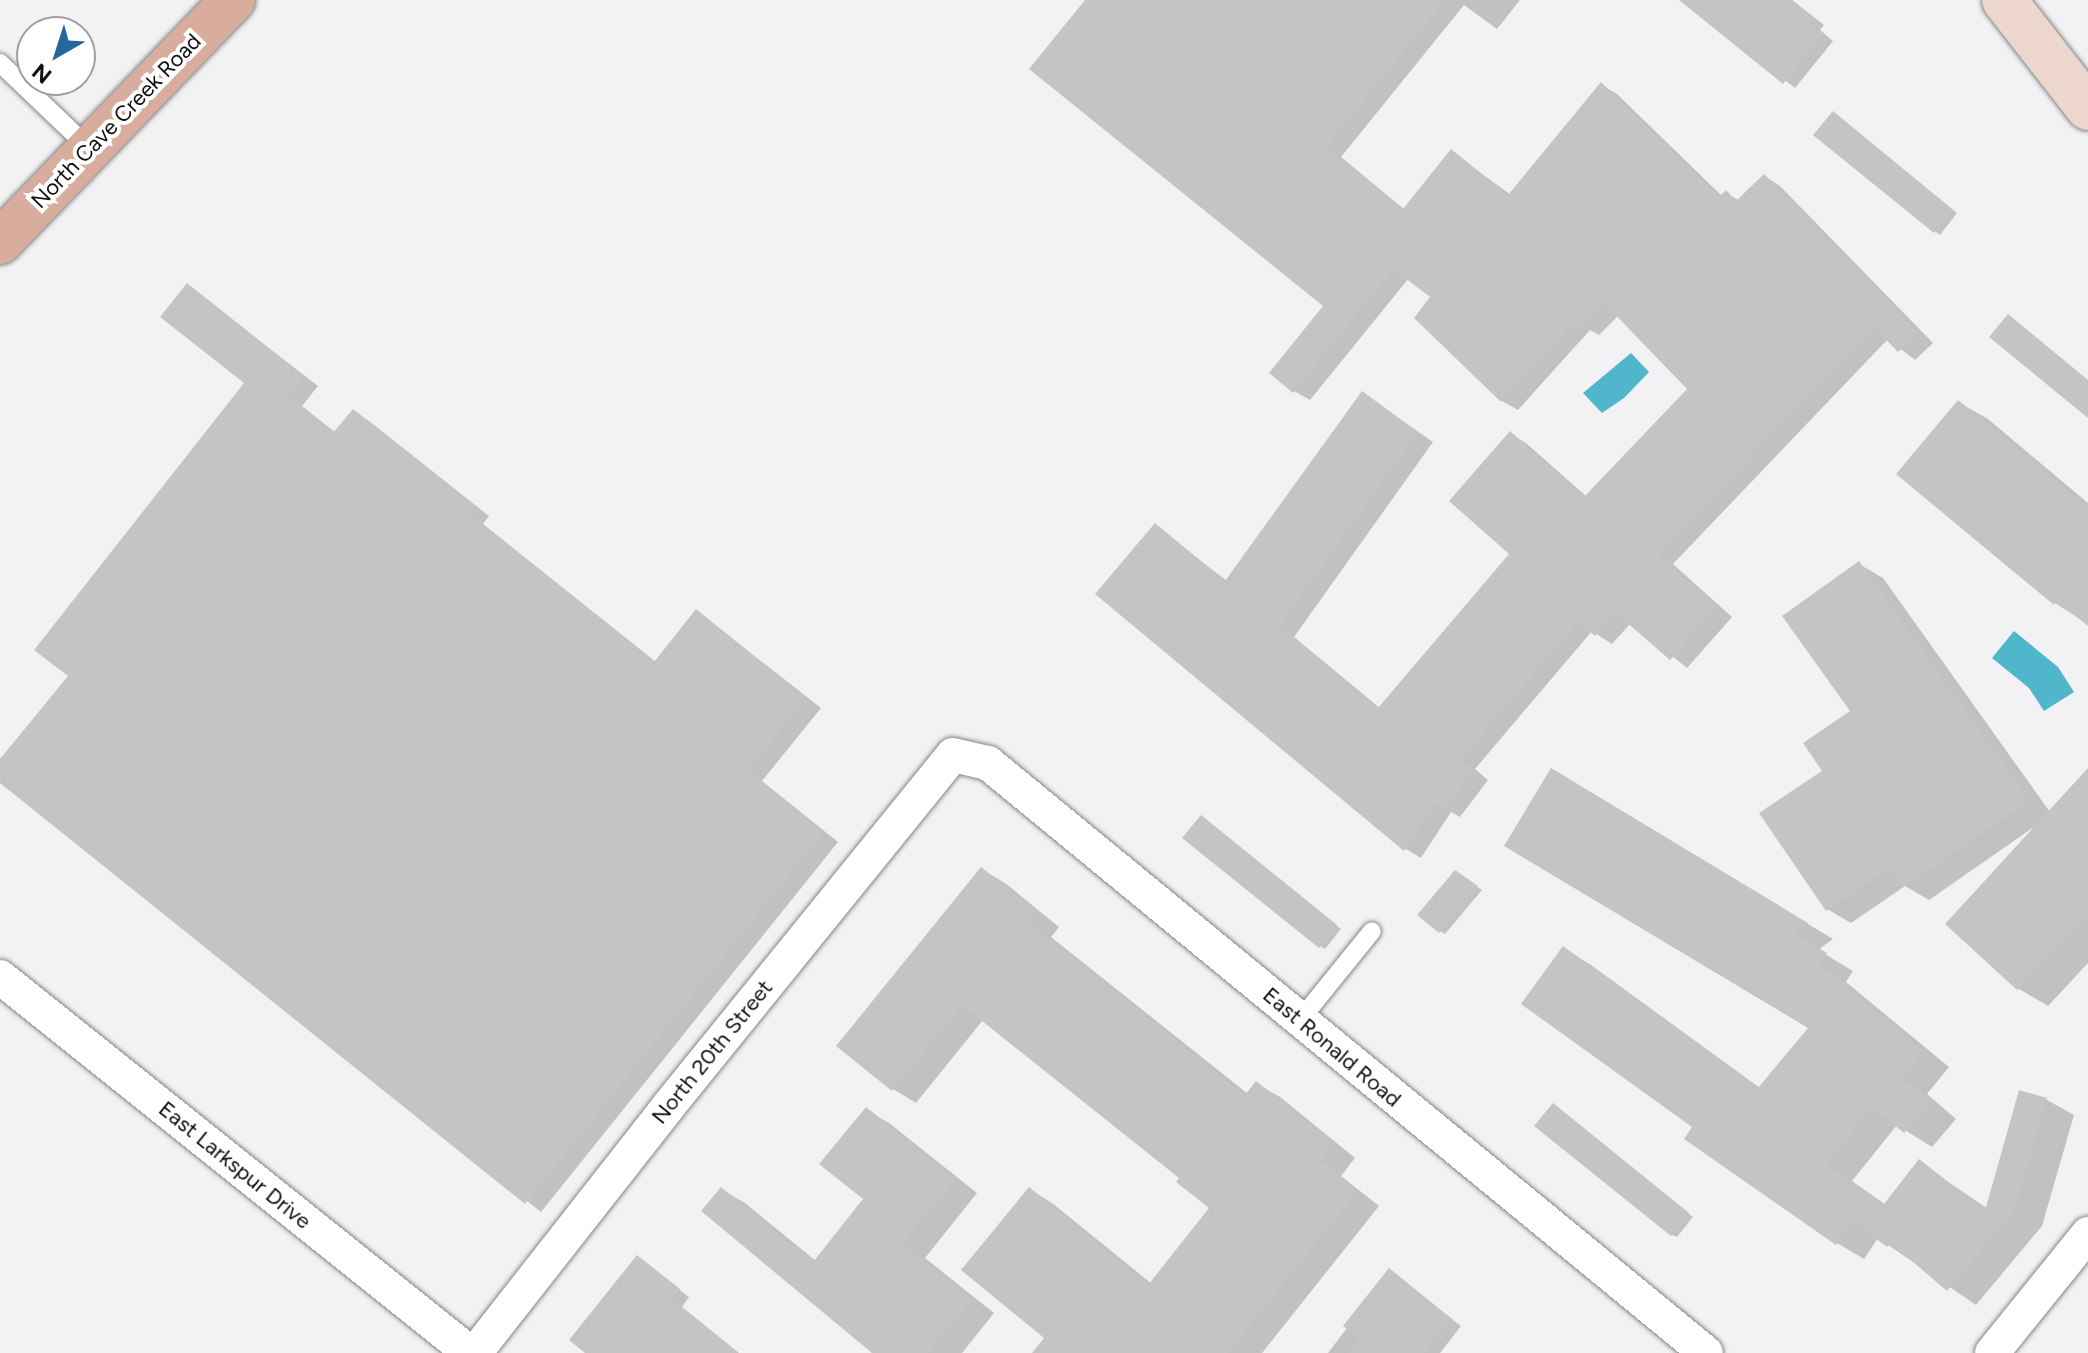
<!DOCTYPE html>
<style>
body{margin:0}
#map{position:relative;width:2088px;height:1353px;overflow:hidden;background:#f2f2f4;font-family:Figtree,sans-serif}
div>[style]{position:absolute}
.water>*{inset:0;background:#50b6cb}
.shadow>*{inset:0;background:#0003}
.building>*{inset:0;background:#c6c4c3}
.roads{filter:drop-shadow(0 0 2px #868688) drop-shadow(0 0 2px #868688)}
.lane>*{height:18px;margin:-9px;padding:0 9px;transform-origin:9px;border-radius:9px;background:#fff}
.street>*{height:34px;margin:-17px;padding:0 17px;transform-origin:17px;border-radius:17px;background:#fff}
.secondary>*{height:44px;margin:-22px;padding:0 22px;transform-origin:22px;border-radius:22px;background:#ecd6ce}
.primary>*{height:44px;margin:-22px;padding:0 22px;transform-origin:22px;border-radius:22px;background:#d9ad9d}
span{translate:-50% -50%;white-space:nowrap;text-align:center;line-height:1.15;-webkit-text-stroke:8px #fff;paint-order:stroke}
.street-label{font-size:22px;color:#101011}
.north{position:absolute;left:16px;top:16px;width:80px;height:80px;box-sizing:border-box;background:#fff;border:2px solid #9f9fa0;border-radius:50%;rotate:219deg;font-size:22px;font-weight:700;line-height:32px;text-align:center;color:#101011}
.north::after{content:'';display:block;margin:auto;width:28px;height:36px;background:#25669c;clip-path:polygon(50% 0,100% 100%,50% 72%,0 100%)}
</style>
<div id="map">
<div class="water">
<div style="clip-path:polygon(1631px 353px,1649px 372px,1624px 398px,1602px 413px,1583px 393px)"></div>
<div style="clip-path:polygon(2014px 631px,2058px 667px,2074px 692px,2044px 711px,2029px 688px,1992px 658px)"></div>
</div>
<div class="shadow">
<div style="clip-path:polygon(1088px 0,1520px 0,1497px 29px,1464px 5px,1341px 157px,1405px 210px,1452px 152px,1511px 195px,1601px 85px,1617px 94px,1722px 196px,1726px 193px,1740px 201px,1764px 176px,1780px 186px,1933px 343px,1915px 360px,1888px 339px,1673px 564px,1732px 617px,1687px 668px,1631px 623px,1612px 644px,1592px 631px,1475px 769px,1488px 780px,1460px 817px,1451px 812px,1421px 858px,1406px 849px,1098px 594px,1155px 526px,1227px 581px,1362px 393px,1433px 442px,1294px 637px,1381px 709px,1512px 554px,1510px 434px,1526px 443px,1587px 497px,1690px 389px,1618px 316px,1599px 335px,1590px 330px,1518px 410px,1502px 401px,1417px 318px,1432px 296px,1409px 278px,1310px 400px,1294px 391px,1325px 306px)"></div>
<div style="clip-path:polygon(1682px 0,1792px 0,1824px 25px,1820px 30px,1833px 41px,1795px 88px)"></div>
<div style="clip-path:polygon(1838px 116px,1957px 213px,1940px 235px,1816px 135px)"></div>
<div style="clip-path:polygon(188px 286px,318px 386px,302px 406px,336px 433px,353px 412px,369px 421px,489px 516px,483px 524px,656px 662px,697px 611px,821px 708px,762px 781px,838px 842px,541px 1212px,0 780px,0 762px,70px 676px,247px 383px)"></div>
<div style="clip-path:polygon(1958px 402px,1988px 419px,2088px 503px,2088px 624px,2055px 603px)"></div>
<div style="clip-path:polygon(1859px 564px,1883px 578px,2050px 812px,2088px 771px,2088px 963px,2048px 1006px,2019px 989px,1948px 924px,2034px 827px,1929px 900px,1905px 886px,1851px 923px,1827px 909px,1825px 771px,1852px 711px)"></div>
<div style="clip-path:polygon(1579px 787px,1833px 939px,1818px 950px,1853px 971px,1846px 982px,1949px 1067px,1927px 1094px,1956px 1119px,1932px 1147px,1897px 1125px,1852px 1181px,1886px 1205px,1919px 1162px,1988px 1209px,2021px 1092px,2047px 1100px,2074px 1115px,2042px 1226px,1976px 1305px,1878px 1238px,1864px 1259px,1837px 1243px,1695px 1126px,1564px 949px,1591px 965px,1760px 1088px,1811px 1028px)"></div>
<div style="clip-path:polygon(1206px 820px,1341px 929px,1325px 949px,1320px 946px)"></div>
<div style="clip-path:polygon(981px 869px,1005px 883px,1059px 927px,1051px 937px,1248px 1094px,1257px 1084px,1280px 1097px,1355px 1158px,1341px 1176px,1379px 1206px,1262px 1353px,1035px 1353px,1047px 1338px,1029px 1189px,1052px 1203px,1152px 1284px,1212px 1208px,1182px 1178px,983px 1020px,916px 1103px,893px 1089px)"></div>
<div style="clip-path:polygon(1460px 875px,1482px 890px,1445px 934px,1440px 931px)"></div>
<div style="clip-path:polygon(1558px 1108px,1693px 1217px,1677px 1237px,1672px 1235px)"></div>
<div style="clip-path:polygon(866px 1110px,889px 1123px,977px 1193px,925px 1258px,994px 1313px,962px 1353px,877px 1353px,722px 1190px,745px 1203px,816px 1261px,866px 1199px)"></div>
<div style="clip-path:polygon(638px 1258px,689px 1297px,682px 1307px,739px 1353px,588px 1353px)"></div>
<div style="clip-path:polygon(1390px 1271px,1461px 1326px,1440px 1353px,1328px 1353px)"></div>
</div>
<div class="building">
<div style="clip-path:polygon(1085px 0,1445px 0,1326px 147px,1403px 209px,1451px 149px,1508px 195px,1601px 82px,1719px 197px,1726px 190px,1736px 201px,1764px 174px,1919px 333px,1898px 352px,1874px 327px,1658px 554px,1717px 606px,1670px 660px,1616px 613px,1595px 636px,1578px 621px,1461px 759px,1474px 770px,1443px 809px,1435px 804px,1404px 851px,1095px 594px,1155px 523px,1225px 581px,1362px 391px,1418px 432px,1279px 626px,1378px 708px,1509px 554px,1449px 501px,1510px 431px,1584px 497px,1687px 389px,1605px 304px,1582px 328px,1575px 320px,1501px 402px,1414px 318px,1430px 297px,1393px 269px,1293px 393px,1269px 373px,1323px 306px,1029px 69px)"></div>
<div style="clip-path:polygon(1679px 0,1792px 0,1814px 18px,1810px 23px,1824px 33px,1783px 84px)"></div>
<div style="clip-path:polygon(1833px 111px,1953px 210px,1934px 233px,1813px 135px)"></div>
<div style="clip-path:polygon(187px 283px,303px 375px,288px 395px,333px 433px,353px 409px,475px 506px,469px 513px,654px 662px,696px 609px,806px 698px,748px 771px,823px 832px,525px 1204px,0 783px,0 759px,68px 676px,34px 650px,244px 383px,160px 317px)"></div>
<div style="clip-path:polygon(2008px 314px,2088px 380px,2088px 418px,1989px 337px)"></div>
<div style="clip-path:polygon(1958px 400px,2088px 508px,2088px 626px,2057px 601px,2054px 605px,1896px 474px)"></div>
<div style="clip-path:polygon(1859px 561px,2030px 801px,1903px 887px,1890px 868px,1826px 911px,1759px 813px,1822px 771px,1803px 743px,1850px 711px,1782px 616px)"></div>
<div style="clip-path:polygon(1551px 768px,1808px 923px,1793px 933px,1827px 953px,1820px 965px,1923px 1051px,1901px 1078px,1930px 1102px,1904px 1133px,1872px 1107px,1826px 1164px,1884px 1204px,1919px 1159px,1985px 1211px,2019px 1090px,2047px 1098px,2015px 1210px,1947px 1291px,1891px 1243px,1887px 1247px,1853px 1221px,1836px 1245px,1684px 1139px,1692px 1127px,1521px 1004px,1563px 946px,1758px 1088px,1808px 1028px,1504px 846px)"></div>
<div style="clip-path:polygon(2088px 768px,2088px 913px,2017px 990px,1945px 924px)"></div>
<div style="clip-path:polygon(1201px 815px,1337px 925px,1319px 948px,1182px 838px)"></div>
<div style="clip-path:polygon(981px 867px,1037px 912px,1029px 922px,1245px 1095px,1256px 1081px,1334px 1143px,1320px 1161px,1357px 1192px,1228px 1353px,1032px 1353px,1044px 1338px,961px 1270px,1029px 1187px,1148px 1285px,1209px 1208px,1176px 1182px,1179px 1178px,962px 1005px,892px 1091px,836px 1046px)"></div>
<div style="clip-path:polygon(1455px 870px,1478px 886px,1439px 933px,1417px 915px)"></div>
<div style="clip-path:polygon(1553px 1103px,1689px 1213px,1671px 1236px,1534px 1126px)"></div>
<div style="clip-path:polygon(866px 1107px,955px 1179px,903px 1243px,972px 1299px,928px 1353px,872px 1353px,701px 1211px,721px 1187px,813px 1262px,863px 1199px,819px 1164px)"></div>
<div style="clip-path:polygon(637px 1255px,680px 1289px,672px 1299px,738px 1353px,585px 1353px,569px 1340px)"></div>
<div style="clip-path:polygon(1389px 1268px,1452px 1319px,1424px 1353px,1349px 1353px,1360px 1340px,1343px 1326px)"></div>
</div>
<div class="roads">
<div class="lane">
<div style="left:0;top:63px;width:123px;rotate:43.7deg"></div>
<div style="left:1300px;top:1020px;width:114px;rotate:-51deg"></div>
</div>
<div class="street">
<div style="left:0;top:977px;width:602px;rotate:38.66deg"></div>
<div style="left:475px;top:1353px;width:311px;rotate:-51.9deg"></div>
<div style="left:667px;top:1108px;width:454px;rotate:-51deg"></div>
<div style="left:953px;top:755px;width:36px;rotate:13deg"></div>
<div style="left:988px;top:763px;width:929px;rotate:39.41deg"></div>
<div style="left:1992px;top:1353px;width:153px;rotate:-51.1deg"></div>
</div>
<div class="secondary">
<div style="left:2004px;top:0;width:137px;rotate:52.1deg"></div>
</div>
<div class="primary">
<div style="left:0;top:242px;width:336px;rotate:-46.1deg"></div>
</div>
</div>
<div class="street-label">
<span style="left:116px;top:121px;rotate:-46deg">North Cave Creek Road</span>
<span style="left:1332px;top:1047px;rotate:40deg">East Ronald Road</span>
<span style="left:712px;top:1052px;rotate:-51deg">North 20th Street</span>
<span style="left:235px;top:1165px;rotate:39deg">East Larkspur Drive</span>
</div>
<div class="north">N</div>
</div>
